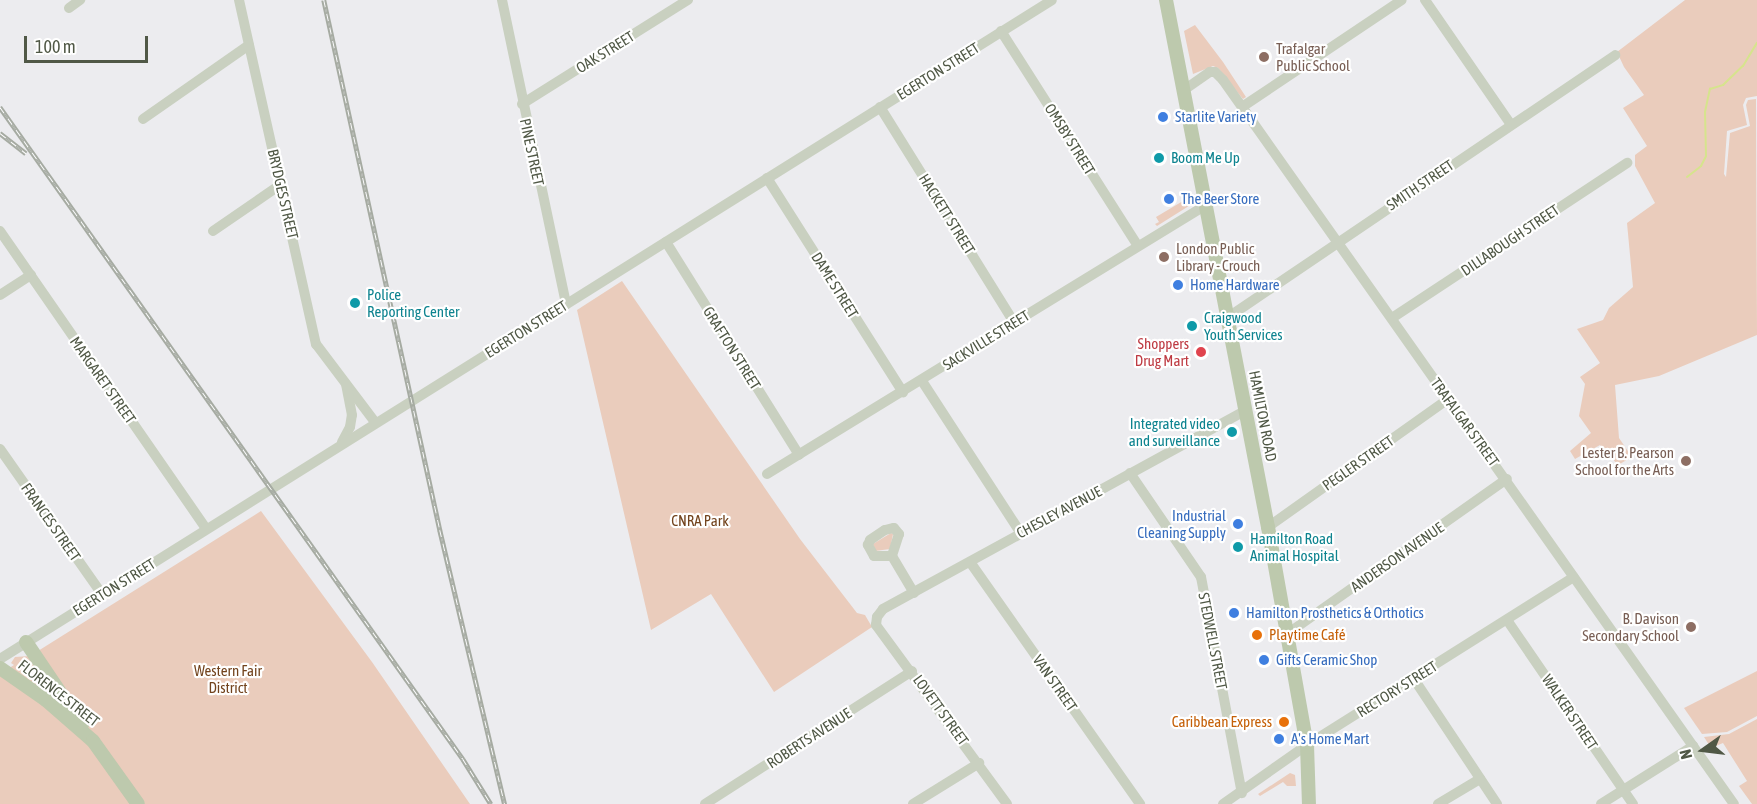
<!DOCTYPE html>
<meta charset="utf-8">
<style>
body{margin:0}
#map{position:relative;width:1757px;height:804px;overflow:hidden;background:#ececef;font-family:"Asap Condensed",sans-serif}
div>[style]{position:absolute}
.green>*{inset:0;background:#eaccbc}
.stream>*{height:2px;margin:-1px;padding:0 1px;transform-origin:1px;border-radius:1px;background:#d6e48d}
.minor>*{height:10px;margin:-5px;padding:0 5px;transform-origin:5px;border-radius:5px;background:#c9d0c0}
.major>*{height:14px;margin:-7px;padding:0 7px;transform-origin:7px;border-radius:7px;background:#bdc9ad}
.rail>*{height:4.5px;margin-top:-2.25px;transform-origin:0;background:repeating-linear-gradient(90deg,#fff 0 7px,#a6aba2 0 14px);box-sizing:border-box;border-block:2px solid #a6aba2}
.dots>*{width:16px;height:16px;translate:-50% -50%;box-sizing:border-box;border:3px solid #fff;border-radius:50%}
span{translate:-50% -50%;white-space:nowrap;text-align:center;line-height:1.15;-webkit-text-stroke:4.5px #fff;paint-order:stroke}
.education-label{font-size:15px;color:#785e54}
.left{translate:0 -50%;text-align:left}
.right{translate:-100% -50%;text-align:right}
.street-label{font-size:15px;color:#505846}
.shop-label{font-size:15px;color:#366cbe}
.culture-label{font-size:15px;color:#0d838f}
.health-label{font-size:15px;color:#be3a42}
.park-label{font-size:15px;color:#72431d}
.food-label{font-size:15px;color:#c56008}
.north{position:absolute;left:1673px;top:720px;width:60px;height:60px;-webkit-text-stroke:4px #fff;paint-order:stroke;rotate:256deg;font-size:16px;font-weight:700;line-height:24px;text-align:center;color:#505846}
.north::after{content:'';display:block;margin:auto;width:21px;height:27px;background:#505846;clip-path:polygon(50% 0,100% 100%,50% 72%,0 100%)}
.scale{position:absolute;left:24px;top:36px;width:124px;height:27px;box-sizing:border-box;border:3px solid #505846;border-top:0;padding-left:8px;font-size:18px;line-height:21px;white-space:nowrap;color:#505846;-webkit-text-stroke:4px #fff;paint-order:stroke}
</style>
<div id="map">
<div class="green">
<div style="clip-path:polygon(1685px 0,1757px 0,1757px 96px,1746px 98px,1743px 105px,1747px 125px,1727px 131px,1724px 174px,1726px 177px,1730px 133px,1750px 126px,1746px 105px,1748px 100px,1756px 99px,1757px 335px,1659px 376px,1615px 385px,1619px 438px,1632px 457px,1618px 465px,1600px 445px,1575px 459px,1570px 451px,1591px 433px,1579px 416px,1585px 384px,1580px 377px,1600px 363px,1577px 329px,1603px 320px,1609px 308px,1633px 287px,1627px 223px,1655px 203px,1635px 166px,1635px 155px,1647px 146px,1623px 108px,1644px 95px,1624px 67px,1617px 52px)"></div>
<div style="clip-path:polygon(1195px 25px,1223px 62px,1246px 97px,1243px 99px,1218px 68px,1213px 66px,1193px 74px,1184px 31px)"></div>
<div style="clip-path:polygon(1188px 198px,1192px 204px,1157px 226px,1155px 224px,1159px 222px,1156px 217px)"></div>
<div style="clip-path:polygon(622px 281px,800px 539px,857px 613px,865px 615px,872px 627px,774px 692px,711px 594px,651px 630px,577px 310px)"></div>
<div style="clip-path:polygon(261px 511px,372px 662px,470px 804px,0 804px,0 674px,14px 665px,11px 663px,15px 657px,30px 656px)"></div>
<div style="clip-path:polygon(891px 533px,893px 534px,890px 549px,875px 551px,873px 544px)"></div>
<div style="clip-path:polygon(1757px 671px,1757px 716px,1727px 732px,1702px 734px,1684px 708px)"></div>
<div style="clip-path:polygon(1757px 719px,1757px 804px,1752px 804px,1739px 786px,1747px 781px,1723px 743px,1711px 748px,1704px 737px,1729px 734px)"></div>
<div style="clip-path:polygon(1290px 773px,1295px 775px,1296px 786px,1287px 786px,1283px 782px,1260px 796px,1258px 794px)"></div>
</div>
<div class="stream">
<div style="left:1687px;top:177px;width:18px;rotate:-38deg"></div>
<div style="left:1701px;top:166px;width:11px;rotate:-63deg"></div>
<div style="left:1706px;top:156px;width:44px;rotate:-91.3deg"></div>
<div style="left:1705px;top:112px;width:24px;rotate:-78deg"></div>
<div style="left:1710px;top:89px;width:14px;rotate:-17deg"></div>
<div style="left:1723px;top:85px;width:28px;rotate:-44deg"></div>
<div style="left:1743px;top:66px;width:27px;rotate:-59deg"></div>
</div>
<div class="minor">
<div style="left:239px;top:0;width:353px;rotate:77.4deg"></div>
<div style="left:316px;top:344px;width:98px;rotate:52.9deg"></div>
<div style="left:502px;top:0;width:311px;rotate:78.1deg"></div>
<div style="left:1425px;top:0;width:150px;rotate:55.4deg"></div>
<div style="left:69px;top:8px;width:14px;rotate:-36deg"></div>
<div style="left:1001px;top:31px;width:255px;rotate:57.5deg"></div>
<div style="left:1184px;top:90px;width:32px;rotate:-35deg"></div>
<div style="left:1210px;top:72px;width:5px"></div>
<div style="left:1215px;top:72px;width:11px;rotate:45deg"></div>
<div style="left:1223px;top:80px;width:886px;rotate:54.79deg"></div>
<div style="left:522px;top:104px;width:196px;rotate:-32.1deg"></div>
<div style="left:880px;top:107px;width:253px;rotate:58.1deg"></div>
<div style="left:1242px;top:107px;width:192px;rotate:-33.8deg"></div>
<div style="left:143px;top:119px;width:129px;rotate:-34.9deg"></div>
<div style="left:767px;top:178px;width:254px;rotate:57.6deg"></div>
<div style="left:0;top:231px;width:361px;rotate:55.3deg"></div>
<div style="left:213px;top:231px;width:81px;rotate:-34.5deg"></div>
<div style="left:666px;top:242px;width:251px;rotate:58deg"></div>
<div style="left:0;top:295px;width:37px;rotate:-33deg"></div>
<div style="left:1227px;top:318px;width:469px;rotate:-34.1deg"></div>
<div style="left:1392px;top:318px;width:282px;rotate:-33.4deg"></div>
<div style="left:922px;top:381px;width:180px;rotate:57deg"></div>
<div style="left:342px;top:442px;width:17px;rotate:-62deg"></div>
<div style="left:350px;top:427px;width:12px;rotate:-81deg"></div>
<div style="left:352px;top:415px;width:31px;rotate:-101deg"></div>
<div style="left:0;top:449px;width:177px;rotate:54.9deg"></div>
<div style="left:1130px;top:473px;width:126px;rotate:55.7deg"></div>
<div style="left:1201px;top:577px;width:220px;rotate:79.3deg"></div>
<div style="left:767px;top:474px;width:515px;rotate:-31.5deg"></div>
<div style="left:1268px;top:527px;width:221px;rotate:-35.4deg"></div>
<div style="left:892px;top:556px;width:18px;rotate:180deg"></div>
<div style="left:874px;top:556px;width:13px;rotate:-119deg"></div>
<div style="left:868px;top:545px;width:5px;rotate:-68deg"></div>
<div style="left:870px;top:540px;width:18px;rotate:-34deg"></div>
<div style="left:885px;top:530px;width:9px;rotate:-13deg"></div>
<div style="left:894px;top:528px;width:8px;rotate:50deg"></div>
<div style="left:899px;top:534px;width:23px;rotate:108deg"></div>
<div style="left:892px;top:556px;width:43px;rotate:59.3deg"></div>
<div style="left:970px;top:562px;width:296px;rotate:54.9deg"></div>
<div style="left:1507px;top:620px;width:223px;rotate:55.6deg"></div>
<div style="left:1287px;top:634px;width:269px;rotate:-35.2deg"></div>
<div style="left:0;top:659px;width:1241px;rotate:-32.06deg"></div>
<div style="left:1414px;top:679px;width:150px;rotate:56.4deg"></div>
<div style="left:705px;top:804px;width:246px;rotate:-32.7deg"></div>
<div style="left:913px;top:804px;width:78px;rotate:-31.8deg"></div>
<div style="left:1007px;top:804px;width:222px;rotate:-126.2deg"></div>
<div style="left:876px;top:625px;width:8px;rotate:-83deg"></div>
<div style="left:877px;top:617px;width:10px;rotate:-53deg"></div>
<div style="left:883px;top:609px;width:413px;rotate:-28.7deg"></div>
<div style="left:1223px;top:804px;width:103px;rotate:-35.1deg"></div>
<div style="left:1307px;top:745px;width:315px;rotate:-32.2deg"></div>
<div style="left:1438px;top:804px;width:49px;rotate:-30.8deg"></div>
<div style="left:1601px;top:804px;width:109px;rotate:-32.2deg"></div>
</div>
<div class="major">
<div style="left:1166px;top:0;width:537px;rotate:79.05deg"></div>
<div style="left:1268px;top:527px;width:221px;rotate:79.9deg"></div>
<div style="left:1307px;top:745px;width:59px;rotate:88.1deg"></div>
<div style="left:26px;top:642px;width:100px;rotate:56deg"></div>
<div style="left:0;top:668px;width:56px;rotate:34.8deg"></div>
<div style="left:46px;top:700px;width:62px;rotate:41.1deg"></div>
<div style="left:93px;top:741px;width:77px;rotate:54.5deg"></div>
</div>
<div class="rail">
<div style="left:324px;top:0;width:543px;rotate:77.65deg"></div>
<div style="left:440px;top:530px;width:282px;rotate:76.7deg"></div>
<div style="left:0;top:107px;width:800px;rotate:54.62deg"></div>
<div style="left:463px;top:759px;width:53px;rotate:58.1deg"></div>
<div style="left:0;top:133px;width:33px;rotate:38deg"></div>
</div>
<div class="dots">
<div style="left:1264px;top:57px;background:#8d6e63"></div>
<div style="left:1163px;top:117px;background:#3f7fe0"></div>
<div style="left:1159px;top:158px;background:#0f9aa8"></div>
<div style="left:1169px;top:199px;background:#3f7fe0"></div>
<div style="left:1164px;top:257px;background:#8d6e63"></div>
<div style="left:1178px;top:285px;background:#3f7fe0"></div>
<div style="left:355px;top:303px;background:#0f9aa8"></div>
<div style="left:1192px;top:326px;background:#0f9aa8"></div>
<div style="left:1201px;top:352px;background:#e0444e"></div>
<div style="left:1232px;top:432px;background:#0f9aa8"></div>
<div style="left:1686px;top:461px;background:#8d6e63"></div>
<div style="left:1238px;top:524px;background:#3f7fe0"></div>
<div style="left:1238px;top:547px;background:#0f9aa8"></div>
<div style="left:1234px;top:613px;background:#3f7fe0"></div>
<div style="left:1691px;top:627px;background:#8d6e63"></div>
<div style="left:1257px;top:635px;background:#e8710a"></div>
<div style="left:1264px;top:660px;background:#3f7fe0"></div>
<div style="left:1284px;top:722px;background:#e8710a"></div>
<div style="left:1279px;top:739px;background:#3f7fe0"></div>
</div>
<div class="education-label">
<span class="left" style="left:1276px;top:57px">Trafalgar<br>Public School</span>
<span class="left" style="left:1176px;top:257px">London Public<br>Library - Crouch</span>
<span class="right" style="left:1674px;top:461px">Lester B. Pearson<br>School for the Arts</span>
<span class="right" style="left:1679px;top:627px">B. Davison<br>Secondary School</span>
</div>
<div class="street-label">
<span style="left:605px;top:52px;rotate:-32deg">OAK STREET</span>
<span style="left:938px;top:71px;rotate:-32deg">EGERTON STREET</span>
<span style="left:1070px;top:139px;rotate:58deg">OMSBY STREET</span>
<span style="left:532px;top:152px;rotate:78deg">PINE STREET</span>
<span style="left:1420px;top:185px;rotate:-34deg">SMITH STREET</span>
<span style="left:283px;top:194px;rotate:77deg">BRYDGES STREET</span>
<span style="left:947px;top:214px;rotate:58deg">HACKETT STREET</span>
<span style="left:1510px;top:240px;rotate:-34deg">DILLABOUGH STREET</span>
<span style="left:835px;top:285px;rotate:58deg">DAME STREET</span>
<span style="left:526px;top:329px;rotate:-32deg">EGERTON STREET</span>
<span style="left:986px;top:340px;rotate:-32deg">SACKVILLE STREET</span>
<span style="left:732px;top:348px;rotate:58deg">GRAFTON STREET</span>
<span style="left:103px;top:380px;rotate:55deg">MARGARET STREET</span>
<span style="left:1263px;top:416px;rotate:79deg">HAMILTON ROAD</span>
<span style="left:1465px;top:422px;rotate:54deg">TRAFALGAR STREET</span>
<span style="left:1358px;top:463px;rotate:-35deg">PEGLER STREET</span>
<span style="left:1059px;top:512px;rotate:-28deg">CHESLEY AVENUE</span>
<span style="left:51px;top:522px;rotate:55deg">FRANCES STREET</span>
<span style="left:1397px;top:557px;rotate:-35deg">ANDERSON AVENUE</span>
<span style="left:114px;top:587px;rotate:-32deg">EGERTON STREET</span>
<span style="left:1213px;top:641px;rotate:79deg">STEDWELL STREET</span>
<span style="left:1055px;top:683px;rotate:55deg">VAN STREET</span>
<span style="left:1397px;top:689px;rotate:-32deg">RECTORY STREET</span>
<span style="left:59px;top:693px;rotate:38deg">FLORENCE STREET</span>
<span style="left:941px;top:710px;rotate:54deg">LOVETT STREET</span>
<span style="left:1570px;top:712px;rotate:56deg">WALKER STREET</span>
<span style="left:809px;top:738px;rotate:-33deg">ROBERTS AVENUE</span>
</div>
<div class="shop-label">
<span class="left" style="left:1175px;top:117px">Starlite Variety</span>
<span class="left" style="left:1181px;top:199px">The Beer Store</span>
<span class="left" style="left:1190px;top:285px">Home Hardware</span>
<span class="right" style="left:1226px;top:524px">Industrial<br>Cleaning Supply</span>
<span class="left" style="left:1246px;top:613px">Hamilton Prosthetics &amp; Orthotics</span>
<span class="left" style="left:1276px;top:660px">Gifts Ceramic Shop</span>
<span class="left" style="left:1291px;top:739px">A's Home Mart</span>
</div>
<div class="culture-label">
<span class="left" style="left:1171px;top:158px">Boom Me Up</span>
<span class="left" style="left:367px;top:303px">Police<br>Reporting Center</span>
<span class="left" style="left:1204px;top:326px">Craigwood<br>Youth Services</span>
<span class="right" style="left:1220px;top:432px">Integrated video<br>and surveillance</span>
<span class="left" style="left:1250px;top:547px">Hamilton Road<br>Animal Hospital</span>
</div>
<div class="health-label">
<span class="right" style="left:1189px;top:352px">Shoppers<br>Drug Mart</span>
</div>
<div class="park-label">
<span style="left:700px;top:521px">CNRA Park</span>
<span style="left:228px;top:679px">Western Fair<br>District</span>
</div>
<div class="food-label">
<span class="left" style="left:1269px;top:635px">Playtime Café</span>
<span class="right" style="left:1272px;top:722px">Caribbean Express</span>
</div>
<div class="north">N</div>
<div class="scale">100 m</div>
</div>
